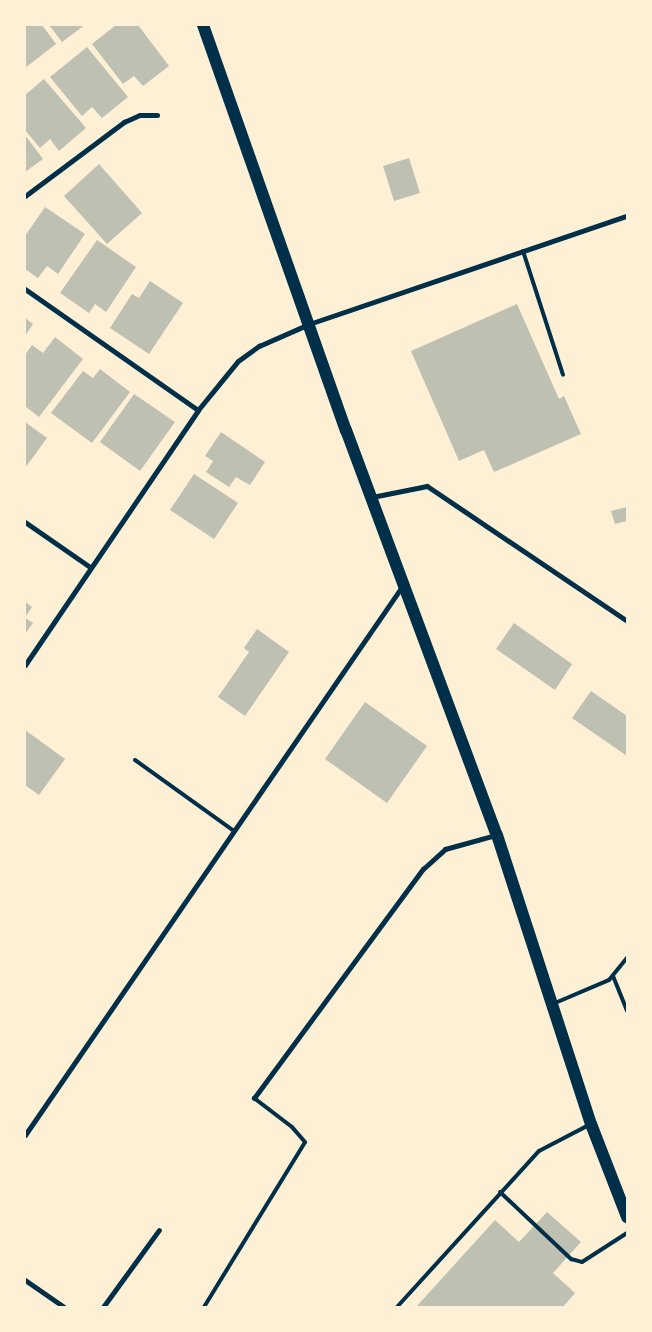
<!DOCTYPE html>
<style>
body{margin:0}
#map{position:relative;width:652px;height:1332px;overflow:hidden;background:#fdf0d5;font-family:"Fira Sans",sans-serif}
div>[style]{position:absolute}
.building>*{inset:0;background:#bec0b2}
.service>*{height:4px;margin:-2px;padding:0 2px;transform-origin:2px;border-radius:2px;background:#003049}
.minor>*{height:5px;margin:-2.5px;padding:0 2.5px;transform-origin:2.5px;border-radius:2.5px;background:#003049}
.primary>*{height:12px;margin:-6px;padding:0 6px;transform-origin:6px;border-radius:6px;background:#003049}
span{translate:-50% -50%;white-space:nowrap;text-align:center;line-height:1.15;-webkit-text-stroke:5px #fdf0d5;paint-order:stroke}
.frame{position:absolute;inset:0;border:26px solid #fdf0d5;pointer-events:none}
</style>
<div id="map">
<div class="building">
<div style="clip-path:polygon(25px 25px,42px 25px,56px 44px,25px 68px)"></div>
<div style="clip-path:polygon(49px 25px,85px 25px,62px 42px)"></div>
<div style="clip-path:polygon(116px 25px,138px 25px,169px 66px,143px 86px,134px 76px,123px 84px,92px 44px)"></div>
<div style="clip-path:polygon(87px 47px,128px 97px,102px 118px,92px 107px,82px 116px,50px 77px)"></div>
<div style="clip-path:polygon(44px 79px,86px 128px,59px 151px,50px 139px,40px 148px,25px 130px,25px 95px)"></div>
<div style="clip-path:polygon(25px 135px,43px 159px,25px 172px)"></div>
<div style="clip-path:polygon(409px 158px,420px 193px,394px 201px,383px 166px)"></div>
<div style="clip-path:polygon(99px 164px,142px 213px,107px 244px,64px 196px)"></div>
<div style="clip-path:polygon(45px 207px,85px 234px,58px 274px,47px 266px,38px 278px,25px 269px,25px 236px)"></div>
<div style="clip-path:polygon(97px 240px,136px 267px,106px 312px,95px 304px,89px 313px,60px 293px)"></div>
<div style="clip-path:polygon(150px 281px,183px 303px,149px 354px,110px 328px,132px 294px,139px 298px)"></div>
<div style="clip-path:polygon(517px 304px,559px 399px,564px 396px,581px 434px,494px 472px,484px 450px,459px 461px,411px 351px)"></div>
<div style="clip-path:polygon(25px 318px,33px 324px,25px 336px)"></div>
<div style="clip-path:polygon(55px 337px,83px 359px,39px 417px,25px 406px,25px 355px,32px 345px,43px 353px)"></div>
<div style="clip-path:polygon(100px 369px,130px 392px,92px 443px,51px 413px,83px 371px,93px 378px)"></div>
<div style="clip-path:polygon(134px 394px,175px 422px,140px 471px,100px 442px)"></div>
<div style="clip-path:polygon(25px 422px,47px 438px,25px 468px)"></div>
<div style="clip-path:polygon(221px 432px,265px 462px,250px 485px,236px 477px,229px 487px,206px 472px,213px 461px,205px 456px)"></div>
<div style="clip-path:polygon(194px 474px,238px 503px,214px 539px,170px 510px)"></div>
<div style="clip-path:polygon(627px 507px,627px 521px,615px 524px,611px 511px)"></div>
<div style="clip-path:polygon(25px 602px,32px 607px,25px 617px)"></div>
<div style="clip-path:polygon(25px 618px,33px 623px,25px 634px)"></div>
<div style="clip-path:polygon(514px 623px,572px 664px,555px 690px,496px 649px)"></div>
<div style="clip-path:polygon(257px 629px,289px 652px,245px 716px,218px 697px,249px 652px,244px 648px)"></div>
<div style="clip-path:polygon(591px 691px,627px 716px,627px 756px,572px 718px)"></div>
<div style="clip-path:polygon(365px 702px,427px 746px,387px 803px,325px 759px)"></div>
<div style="clip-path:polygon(25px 730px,65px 759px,39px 795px,25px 785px)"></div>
<div style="clip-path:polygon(547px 1212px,581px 1242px,553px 1273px,575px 1293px,563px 1307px,416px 1307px,495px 1220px,519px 1242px)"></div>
</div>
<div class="service">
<div style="left:523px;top:251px;width:130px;rotate:72.1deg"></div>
<div style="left:135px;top:760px;width:122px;rotate:35.6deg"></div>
<div style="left:613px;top:976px;width:38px;rotate:68deg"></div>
<div style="left:555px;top:1003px;width:59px;rotate:-23.1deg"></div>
<div style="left:609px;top:980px;width:28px;rotate:-51deg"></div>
<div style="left:500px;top:1192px;width:98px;rotate:43.3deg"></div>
<div style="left:571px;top:1259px;width:11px;rotate:15deg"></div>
<div style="left:582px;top:1262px;width:54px;rotate:-32.8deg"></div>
<div style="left:204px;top:1307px;width:193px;rotate:-58.5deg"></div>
<div style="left:305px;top:1142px;width:20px;rotate:-131deg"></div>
<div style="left:292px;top:1127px;width:48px;rotate:-142.7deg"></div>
<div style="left:397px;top:1307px;width:211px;rotate:-47.7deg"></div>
<div style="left:539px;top:1151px;width:56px;rotate:-27.5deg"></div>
</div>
<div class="minor">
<div style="left:25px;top:196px;width:124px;rotate:-36.8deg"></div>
<div style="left:124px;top:122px;width:17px;rotate:-24deg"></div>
<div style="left:140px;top:115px;width:17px"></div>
<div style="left:25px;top:289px;width:211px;rotate:35deg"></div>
<div style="left:372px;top:497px;width:56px;rotate:-11.3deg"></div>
<div style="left:427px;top:486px;width:241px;rotate:34deg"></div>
<div style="left:25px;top:522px;width:79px;rotate:34.7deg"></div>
<div style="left:25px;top:665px;width:308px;rotate:-55.8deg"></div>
<div style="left:198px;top:410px;width:63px;rotate:-50.8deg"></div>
<div style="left:238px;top:361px;width:26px;rotate:-36deg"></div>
<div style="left:259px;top:346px;width:55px;rotate:-23.7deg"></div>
<div style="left:309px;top:324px;width:336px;rotate:-18.8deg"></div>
<div style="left:254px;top:1098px;width:285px;rotate:-53.6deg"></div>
<div style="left:423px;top:869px;width:30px;rotate:-42deg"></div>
<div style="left:445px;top:849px;width:53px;rotate:-15.4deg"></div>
<div style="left:25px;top:1135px;width:667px;rotate:-55.5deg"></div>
<div style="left:25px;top:1280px;width:47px;rotate:34.7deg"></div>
<div style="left:103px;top:1307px;width:95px;rotate:-54deg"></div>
</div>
<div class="primary">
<div style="left:203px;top:25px;width:430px;rotate:70.6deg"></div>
<div style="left:346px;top:430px;width:432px;rotate:69.6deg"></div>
<div style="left:497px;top:835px;width:304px;rotate:72deg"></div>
<div style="left:591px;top:1124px;width:100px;rotate:68.8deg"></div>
</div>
<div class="frame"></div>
</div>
